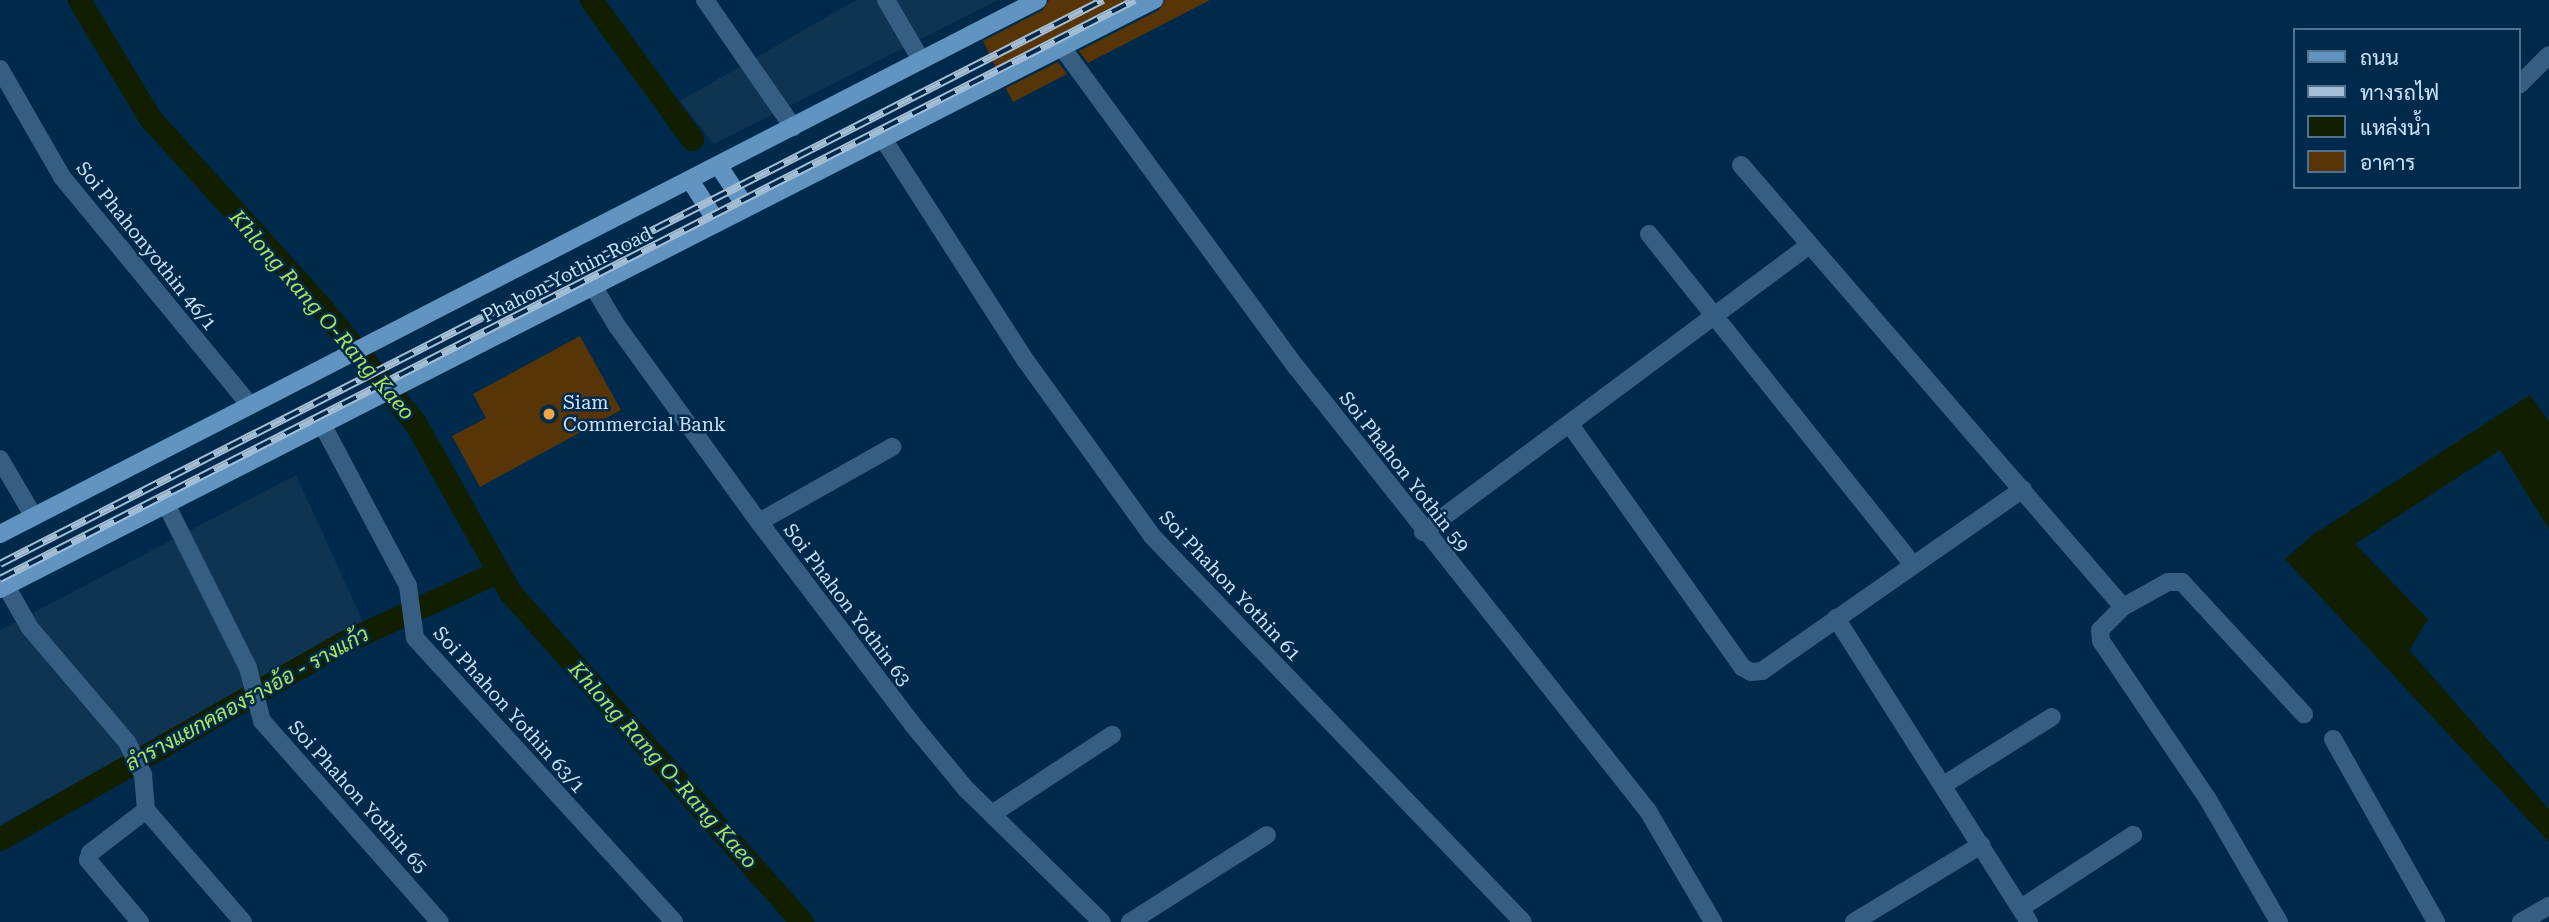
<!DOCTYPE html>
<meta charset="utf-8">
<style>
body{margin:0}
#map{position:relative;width:2549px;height:922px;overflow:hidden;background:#002a4b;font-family:"Roboto Serif",Sarabun,serif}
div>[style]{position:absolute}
.built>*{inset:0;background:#0f3451}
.water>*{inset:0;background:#121e00}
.canal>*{height:23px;margin:-11.5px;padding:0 11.5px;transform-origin:11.5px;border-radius:11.5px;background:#121e00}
.building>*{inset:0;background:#573506}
.minor>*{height:18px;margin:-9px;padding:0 9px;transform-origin:9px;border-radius:9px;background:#355e82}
.primary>*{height:18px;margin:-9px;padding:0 9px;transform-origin:9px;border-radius:9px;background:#6294c2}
.rail>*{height:8px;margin-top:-4px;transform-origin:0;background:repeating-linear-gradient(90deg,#002a4b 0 16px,#a4bed6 0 32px);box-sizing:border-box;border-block:2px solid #a4bed6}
.dots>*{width:19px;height:19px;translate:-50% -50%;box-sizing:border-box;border:4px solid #002a4b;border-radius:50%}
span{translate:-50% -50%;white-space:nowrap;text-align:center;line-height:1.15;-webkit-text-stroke:5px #002a4b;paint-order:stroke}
.street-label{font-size:19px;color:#cbe1f7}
.poi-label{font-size:19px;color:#cbe1f7}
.left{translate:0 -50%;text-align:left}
.water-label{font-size:21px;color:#afe45a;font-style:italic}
.legend{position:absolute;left:2293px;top:28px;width:228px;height:161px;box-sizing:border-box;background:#002a4b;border:2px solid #517390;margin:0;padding:9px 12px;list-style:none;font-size:21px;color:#cbe1f7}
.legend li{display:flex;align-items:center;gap:14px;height:35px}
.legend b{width:35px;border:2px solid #517390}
</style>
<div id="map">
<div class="built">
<div style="clip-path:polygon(856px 0,998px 0,714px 144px,680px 101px)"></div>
<div style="clip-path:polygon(296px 475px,364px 624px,0 825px,0 630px)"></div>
</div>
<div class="water">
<div style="clip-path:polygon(2530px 395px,2549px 422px,2549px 529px,2500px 450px,2355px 544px,2428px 619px,2409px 650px,2549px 809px,2549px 842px,2285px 559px,2314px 534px)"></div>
</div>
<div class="canal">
<div style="left:79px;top:0;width:138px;rotate:59deg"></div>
<div style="left:150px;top:118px;width:256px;rotate:47.8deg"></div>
<div style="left:322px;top:308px;width:149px;rotate:51deg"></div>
<div style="left:416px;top:424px;width:193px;rotate:60.8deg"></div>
<div style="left:510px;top:592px;width:441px;rotate:48.5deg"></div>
<div style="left:591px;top:0;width:172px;rotate:54deg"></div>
<div style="left:0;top:839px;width:394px;rotate:-29.8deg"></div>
<div style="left:342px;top:643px;width:173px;rotate:-24.6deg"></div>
</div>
<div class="building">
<div style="clip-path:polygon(1049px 0,1129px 0,996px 68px,983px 41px,1043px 10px)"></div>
<div style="clip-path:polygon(1165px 0,1210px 0,1088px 63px,1079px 51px,1159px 10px)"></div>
<div style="clip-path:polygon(1058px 62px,1067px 74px,1013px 102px,1006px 88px)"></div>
<div style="clip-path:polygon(580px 336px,621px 410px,480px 487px,452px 436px,486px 418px,473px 394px)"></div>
</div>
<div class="minor">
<div style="left:705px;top:0;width:155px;rotate:55.3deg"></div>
<div style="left:886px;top:0;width:69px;rotate:59.7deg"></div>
<div style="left:1061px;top:46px;width:399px;rotate:53.8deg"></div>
<div style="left:1297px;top:368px;width:565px;rotate:51.61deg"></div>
<div style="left:1648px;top:811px;width:129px;rotate:59.6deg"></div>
<div style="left:0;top:69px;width:125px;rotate:60.1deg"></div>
<div style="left:62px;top:177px;width:296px;rotate:50.5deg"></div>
<div style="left:2519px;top:85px;width:42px;rotate:-45deg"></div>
<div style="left:882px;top:137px;width:266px;rotate:57.3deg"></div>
<div style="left:1026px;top:361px;width:216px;rotate:54.2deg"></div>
<div style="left:1152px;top:536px;width:535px;rotate:46.14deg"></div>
<div style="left:1741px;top:165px;width:584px;rotate:49.16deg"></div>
<div style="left:1649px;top:234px;width:422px;rotate:51.4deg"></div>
<div style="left:593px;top:286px;width:47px;rotate:59deg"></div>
<div style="left:617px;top:326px;width:242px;rotate:54.1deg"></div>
<div style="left:759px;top:522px;width:255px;rotate:52.8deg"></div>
<div style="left:913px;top:725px;width:83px;rotate:50.4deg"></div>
<div style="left:966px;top:789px;width:190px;rotate:44.4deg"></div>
<div style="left:322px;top:424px;width:183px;rotate:62deg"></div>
<div style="left:408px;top:586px;width:52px;rotate:82.3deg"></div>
<div style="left:415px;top:638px;width:384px;rotate:47.6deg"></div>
<div style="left:1571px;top:426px;width:296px;rotate:54.6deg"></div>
<div style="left:1742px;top:667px;width:10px;rotate:29deg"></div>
<div style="left:1751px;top:672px;width:11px;rotate:-5deg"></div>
<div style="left:1762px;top:671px;width:318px;rotate:-34.9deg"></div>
<div style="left:0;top:459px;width:67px;rotate:59.6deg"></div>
<div style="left:166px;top:504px;width:183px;rotate:63.4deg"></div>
<div style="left:248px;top:668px;width:55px;rotate:75.2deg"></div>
<div style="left:262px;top:721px;width:268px;rotate:48.5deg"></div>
<div style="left:759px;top:522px;width:153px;rotate:-29.4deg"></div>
<div style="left:1423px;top:532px;width:480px;rotate:-36.6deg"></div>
<div style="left:6px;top:586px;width:48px;rotate:60.3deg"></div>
<div style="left:30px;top:628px;width:150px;rotate:49.6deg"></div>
<div style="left:127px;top:742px;width:37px;rotate:64deg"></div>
<div style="left:143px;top:775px;width:35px;rotate:85deg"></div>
<div style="left:146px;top:810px;width:148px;rotate:49.1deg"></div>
<div style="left:1836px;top:618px;width:360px;rotate:57.6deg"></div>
<div style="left:2333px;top:739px;width:210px;rotate:60.6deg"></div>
<div style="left:1945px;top:784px;width:126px;rotate:-32.1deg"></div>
<div style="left:992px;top:814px;width:144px;rotate:-33.4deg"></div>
<div style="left:2021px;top:908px;width:134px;rotate:-33.1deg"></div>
<div style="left:140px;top:922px;width:81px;rotate:-130deg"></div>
<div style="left:88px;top:860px;width:7px;rotate:-74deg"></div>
<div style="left:90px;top:853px;width:71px;rotate:-37.5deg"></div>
<div style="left:1130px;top:922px;width:162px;rotate:-32.4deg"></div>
<div style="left:1854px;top:922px;width:149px;rotate:-31.2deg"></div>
<div style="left:2279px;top:922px;width:143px;rotate:-120.1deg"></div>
<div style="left:2207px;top:798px;width:189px;rotate:-124deg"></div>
<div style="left:2101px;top:641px;width:11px;rotate:-95deg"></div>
<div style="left:2100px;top:630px;width:33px;rotate:-45deg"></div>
<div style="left:2123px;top:607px;width:51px;rotate:-29.1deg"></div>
<div style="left:2168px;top:582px;width:14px"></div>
<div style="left:2182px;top:582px;width:180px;rotate:47.3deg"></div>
<div style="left:2521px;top:922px;width:32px;rotate:-30deg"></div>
</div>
<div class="primary">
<div style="left:718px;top:165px;width:50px;rotate:56.3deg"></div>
<div style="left:690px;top:180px;width:50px;rotate:57.3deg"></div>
<div style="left:0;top:534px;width:1167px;rotate:-27.22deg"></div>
<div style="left:0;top:589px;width:1296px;rotate:-27.04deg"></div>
</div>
<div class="rail">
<div style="left:0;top:564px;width:1239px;rotate:-27.08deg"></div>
<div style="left:0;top:579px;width:1274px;rotate:-27.03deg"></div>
</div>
<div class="dots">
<div style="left:549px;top:414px;background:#f4a443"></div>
</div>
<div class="street-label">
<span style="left:146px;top:246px;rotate:51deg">Soi Phahonyothin 46/1</span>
<span style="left:567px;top:275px;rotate:-27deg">Phahon Yothin Road</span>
<span style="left:1404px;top:472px;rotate:52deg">Soi Phahon Yothin 59</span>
<span style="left:1230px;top:586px;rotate:47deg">Soi Phahon Yothin 61</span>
<span style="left:847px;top:605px;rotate:53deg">Soi Phahon Yothin 63</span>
<span style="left:509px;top:710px;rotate:48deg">Soi Phahon Yothin 63/1</span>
<span style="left:358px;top:797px;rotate:48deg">Soi Phahon Yothin 65</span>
</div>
<div class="poi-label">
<span class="left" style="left:563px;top:414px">Siam<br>Commercial Bank</span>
</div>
<div class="water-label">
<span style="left:322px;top:315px;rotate:49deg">Khlong Rang O-Rang Kaeo</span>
<span style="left:247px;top:699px;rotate:-29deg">ลำรางแยกคลองรางอ้อ - รางแก้ว</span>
<span style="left:663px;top:765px;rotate:48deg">Khlong Rang O-Rang Kaeo</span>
</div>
<ul class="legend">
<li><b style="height:9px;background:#6294c2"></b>ถนน</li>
<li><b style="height:9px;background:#a4bed6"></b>ทางรถไฟ</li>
<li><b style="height:19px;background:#121e00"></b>แหล่งน้ำ</li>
<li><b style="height:19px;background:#573506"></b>อาคาร</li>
</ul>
</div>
